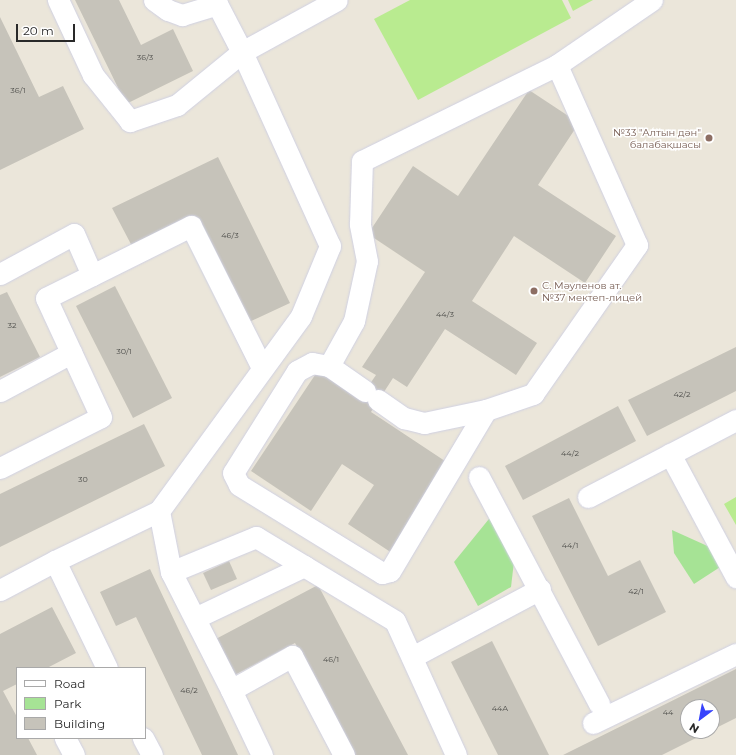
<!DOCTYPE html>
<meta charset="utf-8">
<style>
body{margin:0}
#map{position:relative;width:736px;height:755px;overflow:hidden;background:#ebe6da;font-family:Montserrat,sans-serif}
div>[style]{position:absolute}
.green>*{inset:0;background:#a6e395}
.pitch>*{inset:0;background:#b9eb90}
.building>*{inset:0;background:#c6c3ba}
.roads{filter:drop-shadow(0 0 1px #cfd0e2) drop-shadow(0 0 1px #cfd0e2)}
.minor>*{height:21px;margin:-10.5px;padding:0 10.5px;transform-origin:10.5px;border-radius:10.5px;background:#fff}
.dots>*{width:11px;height:11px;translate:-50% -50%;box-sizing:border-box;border:2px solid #fff;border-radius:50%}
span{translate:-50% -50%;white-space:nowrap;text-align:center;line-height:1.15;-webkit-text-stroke:3px #fff;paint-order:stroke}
.number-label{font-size:8px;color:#50504d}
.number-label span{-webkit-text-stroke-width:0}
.education-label{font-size:10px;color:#785e54}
.right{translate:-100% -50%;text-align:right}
.left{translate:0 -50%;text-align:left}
.legend{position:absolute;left:16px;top:667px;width:130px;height:72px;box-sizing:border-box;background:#fff;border:1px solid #a9a9a9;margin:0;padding:5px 7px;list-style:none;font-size:12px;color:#292929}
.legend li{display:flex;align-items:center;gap:8px;height:20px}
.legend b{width:20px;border:1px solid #a9a9a9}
.north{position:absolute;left:680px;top:699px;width:40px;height:40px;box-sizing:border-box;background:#fff;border:1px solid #a9a9a9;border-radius:50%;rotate:212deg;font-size:11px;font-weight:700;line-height:16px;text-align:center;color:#292929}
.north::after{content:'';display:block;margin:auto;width:14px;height:18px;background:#3743fc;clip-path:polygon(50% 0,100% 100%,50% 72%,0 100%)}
.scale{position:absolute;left:16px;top:24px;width:59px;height:18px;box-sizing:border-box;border:2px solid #292929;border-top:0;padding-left:5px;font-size:12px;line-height:14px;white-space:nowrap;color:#292929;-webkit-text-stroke:3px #fff;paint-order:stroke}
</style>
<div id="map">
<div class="green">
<div style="clip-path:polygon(493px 514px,515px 553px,511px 587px,478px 606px,454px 562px)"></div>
<div style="clip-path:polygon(672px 530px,734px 558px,694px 584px,674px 553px)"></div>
</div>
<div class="pitch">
<div style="clip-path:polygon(410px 0,562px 0,571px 18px,418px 100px,374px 19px)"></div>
<div style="clip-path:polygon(568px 0,593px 0,573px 11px)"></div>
<div style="clip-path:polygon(736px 497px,736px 525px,724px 504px)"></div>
</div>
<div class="building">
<div style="clip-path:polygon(75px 0,119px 0,141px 45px,173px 29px,193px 71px,126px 104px)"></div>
<div style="clip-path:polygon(0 17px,39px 97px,63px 86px,84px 129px,0 170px)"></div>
<div style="clip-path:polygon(529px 90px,579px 123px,538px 185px,616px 236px,585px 283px,514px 236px,472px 301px,537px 343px,516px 375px,445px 329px,407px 387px,393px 378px,371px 412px,451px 465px,392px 553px,348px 524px,374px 485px,342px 464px,311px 511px,251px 471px,319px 369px,361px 397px,376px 375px,362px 367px,425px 272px,368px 234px,413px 166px,458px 196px)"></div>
<div style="clip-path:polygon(218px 157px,290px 303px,247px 323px,195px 220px,134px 250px,112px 208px)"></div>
<div style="clip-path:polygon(115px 286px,172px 398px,133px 418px,76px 306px)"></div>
<div style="clip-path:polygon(7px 292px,40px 357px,0 377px,0 295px)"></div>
<div style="clip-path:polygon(736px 347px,736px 391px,647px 436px,628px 400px)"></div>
<div style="clip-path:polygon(618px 406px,636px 441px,523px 500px,505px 466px)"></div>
<div style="clip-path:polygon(144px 424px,165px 466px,0 547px,0 494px)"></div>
<div style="clip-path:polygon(569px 498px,608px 576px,640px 560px,666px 612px,598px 646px,532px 516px)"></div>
<div style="clip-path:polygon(229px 561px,237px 579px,211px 590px,203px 573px)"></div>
<div style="clip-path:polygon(150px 569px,238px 755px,202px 755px,136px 617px,116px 626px,100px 592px)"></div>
<div style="clip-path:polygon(318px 585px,408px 755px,355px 755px,295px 643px,231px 677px,212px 641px)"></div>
<div style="clip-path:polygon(52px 607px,76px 653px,47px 668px,17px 668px,17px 684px,3px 691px,17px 717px,17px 738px,28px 738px,37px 755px,0 755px,0 634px)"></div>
<div style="clip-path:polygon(492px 641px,549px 755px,498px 755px,451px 662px)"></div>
<div style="clip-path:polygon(736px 669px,736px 718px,712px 730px,712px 707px,688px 707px,688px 731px,710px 731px,662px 755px,563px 755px)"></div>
</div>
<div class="roads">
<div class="minor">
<div style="left:154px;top:0;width:17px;rotate:36deg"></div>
<div style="left:168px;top:10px;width:15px;rotate:20deg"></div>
<div style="left:182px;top:15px;width:37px;rotate:-17deg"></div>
<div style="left:215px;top:0;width:59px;rotate:62.6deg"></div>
<div style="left:242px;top:52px;width:108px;rotate:-28.7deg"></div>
<div style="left:0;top:274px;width:84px;rotate:-28.4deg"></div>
<div style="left:74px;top:234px;width:45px;rotate:66.3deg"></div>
<div style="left:329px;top:366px;width:51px;rotate:-60.9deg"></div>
<div style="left:354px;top:321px;width:61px;rotate:-77.8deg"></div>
<div style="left:367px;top:261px;width:38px;rotate:-101deg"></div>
<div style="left:360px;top:224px;width:63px;rotate:-88.2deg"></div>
<div style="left:362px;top:161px;width:217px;rotate:-26.2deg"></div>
<div style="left:557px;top:65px;width:115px;rotate:-34.4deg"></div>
<div style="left:0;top:391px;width:81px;rotate:-28.2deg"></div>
<div style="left:365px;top:391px;width:44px;rotate:-145.2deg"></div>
<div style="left:329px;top:366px;width:17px;rotate:-170deg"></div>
<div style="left:312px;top:363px;width:17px;rotate:152deg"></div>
<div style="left:297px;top:371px;width:120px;rotate:122.1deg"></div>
<div style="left:233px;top:473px;width:13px;rotate:63deg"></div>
<div style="left:239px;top:485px;width:168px;rotate:31.6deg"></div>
<div style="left:382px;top:573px;width:8px;rotate:-14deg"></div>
<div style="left:390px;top:571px;width:187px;rotate:-59.2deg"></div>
<div style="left:486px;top:410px;width:50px;rotate:-18.8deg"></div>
<div style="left:533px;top:394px;width:182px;rotate:-55.1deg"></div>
<div style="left:637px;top:245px;width:197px;rotate:-114deg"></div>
<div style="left:378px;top:400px;width:32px;rotate:35deg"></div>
<div style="left:404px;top:418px;width:21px;rotate:14deg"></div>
<div style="left:424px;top:423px;width:63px;rotate:-11.8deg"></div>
<div style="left:670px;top:454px;width:140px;rotate:61.8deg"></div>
<div style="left:0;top:468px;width:113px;rotate:-26.8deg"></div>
<div style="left:101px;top:417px;width:131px;rotate:-114.8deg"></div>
<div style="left:46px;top:298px;width:162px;rotate:-26.4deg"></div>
<div style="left:191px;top:226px;width:159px;rotate:63.4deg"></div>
<div style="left:479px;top:477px;width:257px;rotate:62.1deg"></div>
<div style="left:588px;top:497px;width:167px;rotate:-27.5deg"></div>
<div style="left:159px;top:511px;width:62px;rotate:78.9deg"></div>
<div style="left:171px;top:572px;width:92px;rotate:-22.4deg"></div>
<div style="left:256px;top:537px;width:162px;rotate:31.1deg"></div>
<div style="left:395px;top:621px;width:147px;rotate:65.5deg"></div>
<div style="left:55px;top:561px;width:119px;rotate:64.1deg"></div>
<div style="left:171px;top:572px;width:132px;rotate:63deg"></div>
<div style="left:231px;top:690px;width:70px;rotate:-29.1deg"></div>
<div style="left:292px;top:656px;width:112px;rotate:62.3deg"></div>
<div style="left:0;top:590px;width:62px;rotate:-27.8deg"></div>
<div style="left:55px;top:561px;width:115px;rotate:-25.7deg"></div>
<div style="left:159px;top:511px;width:241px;rotate:-53.9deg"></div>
<div style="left:301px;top:316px;width:76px;rotate:-67.5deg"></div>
<div style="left:330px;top:246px;width:213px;rotate:-114.4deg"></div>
<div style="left:242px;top:52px;width:84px;rotate:140.8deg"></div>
<div style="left:177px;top:105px;width:50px;rotate:161.2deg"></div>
<div style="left:130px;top:121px;width:59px;rotate:-128.8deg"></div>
<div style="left:93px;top:75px;width:83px;rotate:-115deg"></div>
<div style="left:195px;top:618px;width:121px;rotate:-25.5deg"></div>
<div style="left:412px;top:657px;width:145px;rotate:-28deg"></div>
<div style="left:231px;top:690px;width:72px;rotate:64.5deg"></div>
<div style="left:593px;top:723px;width:159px;rotate:-25.8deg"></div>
<div style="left:65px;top:738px;width:19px;rotate:62deg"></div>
<div style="left:143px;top:738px;width:19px;rotate:62deg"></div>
</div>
</div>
<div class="dots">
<div style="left:709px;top:138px;background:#8d6e63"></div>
<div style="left:534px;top:291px;background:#8d6e63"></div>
</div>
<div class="number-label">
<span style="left:145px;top:58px">36/3</span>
<span style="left:18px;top:91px">36/1</span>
<span style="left:230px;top:236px">46/3</span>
<span style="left:445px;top:315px">44/3</span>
<span style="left:12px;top:326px">32</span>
<span style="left:124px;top:352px">30/1</span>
<span style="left:682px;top:395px">42/2</span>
<span style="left:570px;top:454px">44/2</span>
<span style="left:83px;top:480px">30</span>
<span style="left:570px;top:546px">44/1</span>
<span style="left:636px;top:592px">42/1</span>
<span style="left:331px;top:660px">46/1</span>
<span style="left:189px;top:691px">46/2</span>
<span style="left:500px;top:709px">44А</span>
<span style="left:668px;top:713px">44</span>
</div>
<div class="education-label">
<span class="right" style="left:701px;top:138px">№33 "Алтын дән"<br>балабақшасы</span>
<span class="left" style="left:542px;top:291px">С. Мәуленов ат.<br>№37 мектеп-лицей</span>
</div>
<ul class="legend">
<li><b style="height:5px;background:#fff"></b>Road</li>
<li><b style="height:11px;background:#a6e395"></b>Park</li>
<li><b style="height:11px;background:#c6c3ba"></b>Building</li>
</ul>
<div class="north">N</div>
<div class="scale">20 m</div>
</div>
